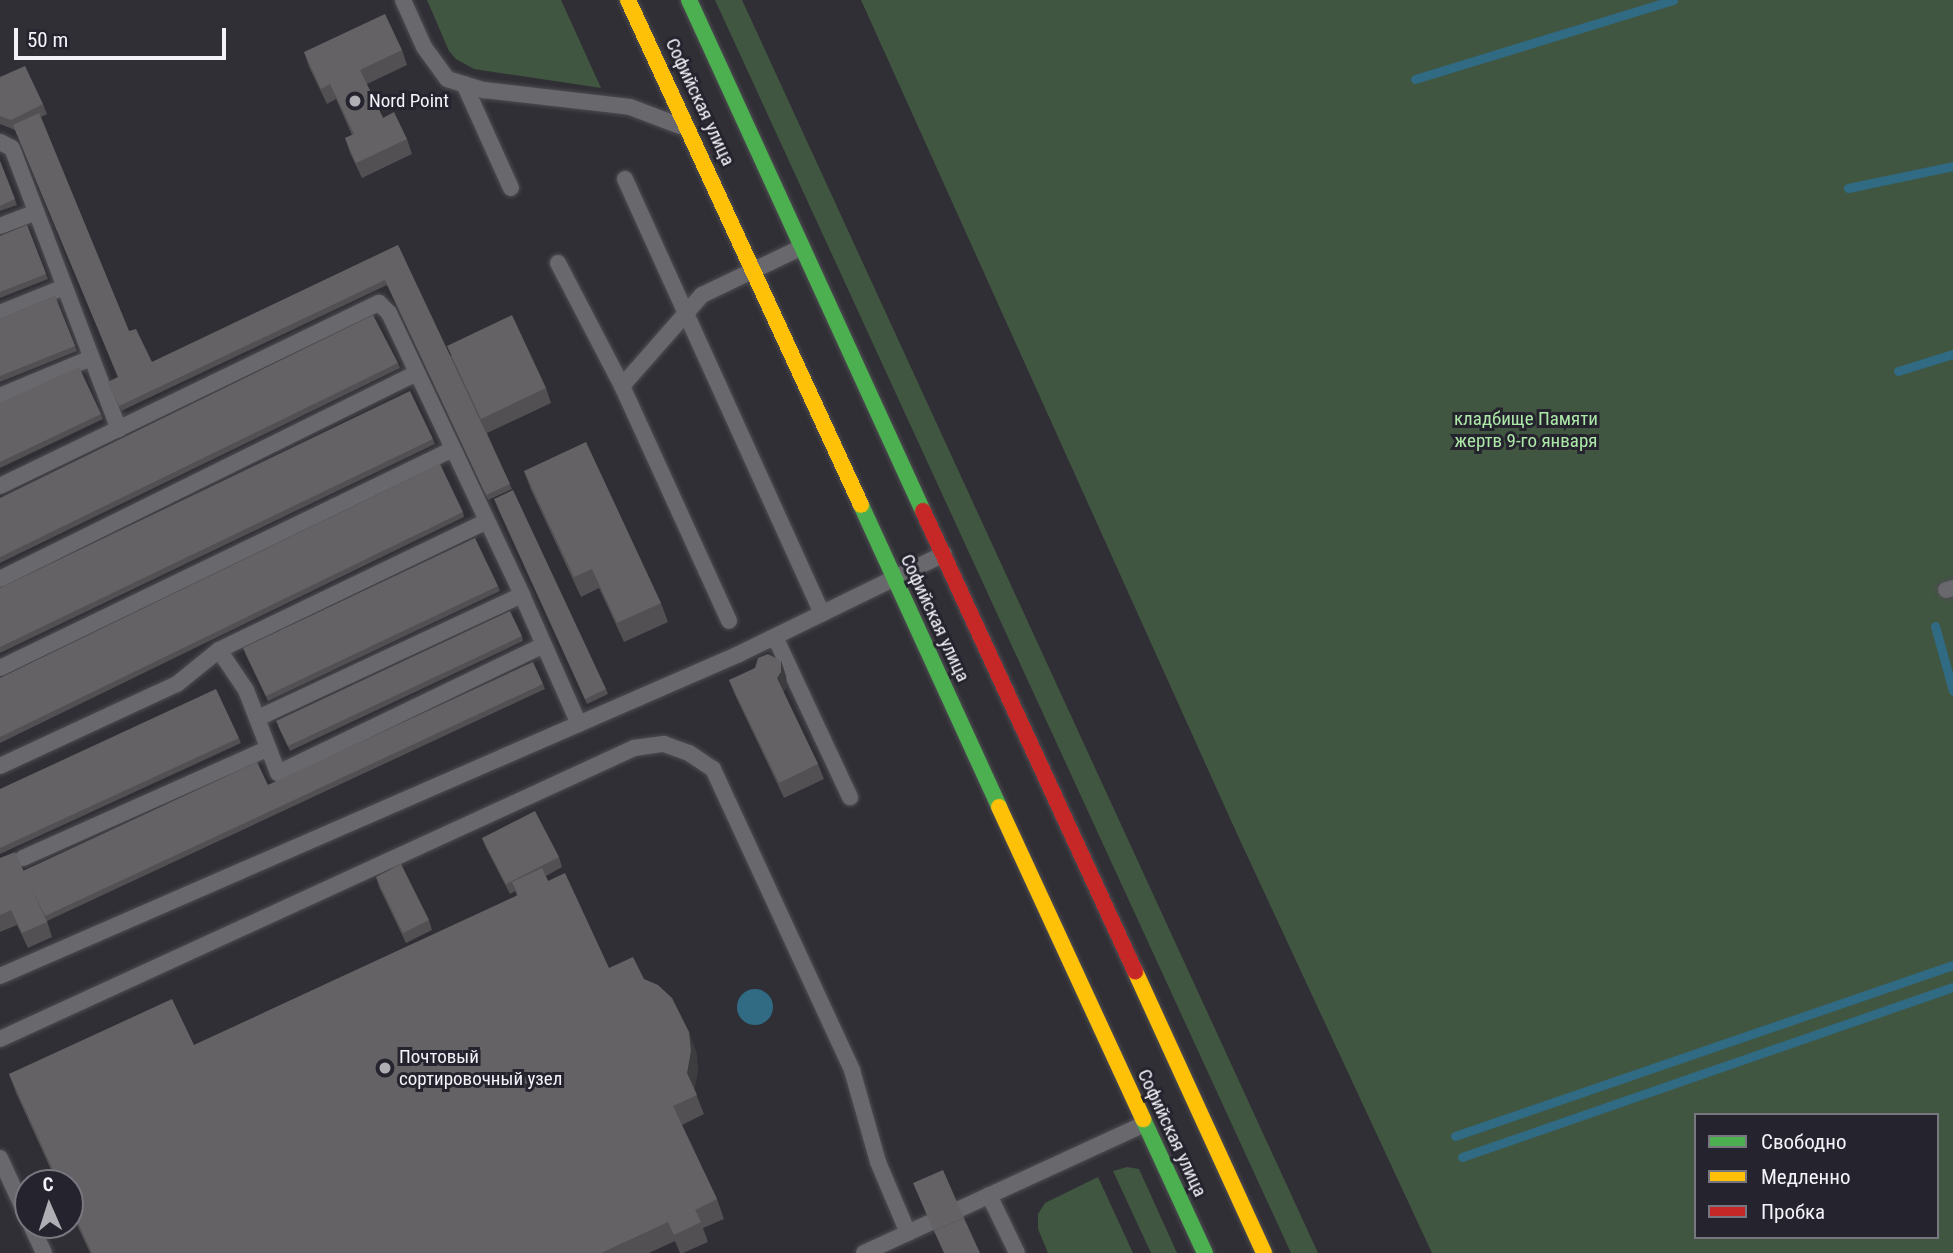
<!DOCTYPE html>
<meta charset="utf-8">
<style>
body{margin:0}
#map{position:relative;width:1953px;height:1253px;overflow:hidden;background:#302f35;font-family:"Roboto Condensed",sans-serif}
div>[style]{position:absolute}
.green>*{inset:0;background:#415641}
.water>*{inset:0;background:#306a83}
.round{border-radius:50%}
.stream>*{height:9px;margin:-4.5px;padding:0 4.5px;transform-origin:4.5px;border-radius:4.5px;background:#306a83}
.roads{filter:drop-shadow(0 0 2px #4d4c51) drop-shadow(0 0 2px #4d4c51)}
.lane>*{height:16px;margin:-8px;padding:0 8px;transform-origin:8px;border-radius:8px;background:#69686c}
.fast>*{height:16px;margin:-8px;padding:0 8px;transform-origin:8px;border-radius:8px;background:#4caf50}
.slow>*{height:16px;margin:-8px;padding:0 8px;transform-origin:8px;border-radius:8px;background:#ffc107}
.jam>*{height:16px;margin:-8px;padding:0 8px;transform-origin:8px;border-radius:8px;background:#c62828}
.wall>*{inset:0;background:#525053}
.shaded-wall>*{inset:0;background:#3d3c3f}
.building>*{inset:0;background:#646265}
.dots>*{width:19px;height:19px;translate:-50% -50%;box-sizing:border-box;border:4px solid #25232d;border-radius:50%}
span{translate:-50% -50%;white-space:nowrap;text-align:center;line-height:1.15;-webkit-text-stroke:6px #25232d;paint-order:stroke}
.poi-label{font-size:19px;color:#f4f3fa}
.left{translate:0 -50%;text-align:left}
.street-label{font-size:19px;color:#f4f3fa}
.park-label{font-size:19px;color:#ace8a8}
.legend{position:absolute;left:1694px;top:1113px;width:245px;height:126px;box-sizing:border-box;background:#25232d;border:2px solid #78767f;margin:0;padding:9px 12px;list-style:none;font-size:21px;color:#f4f3fa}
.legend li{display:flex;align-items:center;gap:14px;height:35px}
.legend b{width:35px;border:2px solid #78767f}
.north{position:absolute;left:14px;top:1169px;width:70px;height:70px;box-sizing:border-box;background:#25232d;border:2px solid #78767f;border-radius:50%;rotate:357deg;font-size:19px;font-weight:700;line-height:28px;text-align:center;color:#f4f3fa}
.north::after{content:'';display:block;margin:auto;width:24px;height:32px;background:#afaeb5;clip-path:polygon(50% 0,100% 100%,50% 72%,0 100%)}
.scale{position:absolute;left:14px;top:28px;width:212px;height:32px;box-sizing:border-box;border:4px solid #f4f3fa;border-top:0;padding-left:9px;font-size:21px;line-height:24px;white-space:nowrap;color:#f4f3fa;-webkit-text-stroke:5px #25232d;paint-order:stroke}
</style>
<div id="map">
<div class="green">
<div style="clip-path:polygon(427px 0,561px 0,601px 88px,474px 69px,456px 59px,449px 51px)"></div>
<div style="clip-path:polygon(715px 0,742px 0,1318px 1253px,1291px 1253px)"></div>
<div style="clip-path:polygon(evenodd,861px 0,1953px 0,1953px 1253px,1432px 1253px,1238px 836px,861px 0,1696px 1115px,1937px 1115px,1937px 1237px,1696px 1237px,1696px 1115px)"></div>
<div style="clip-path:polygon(1127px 1167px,1139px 1169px,1177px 1253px,1151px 1253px,1113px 1171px)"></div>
<div style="clip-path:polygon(1098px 1177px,1133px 1253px,1048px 1253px,1038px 1229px,1038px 1214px,1045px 1203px)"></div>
</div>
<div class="water">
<div class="round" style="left:737px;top:989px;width:36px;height:36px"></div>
</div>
<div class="stream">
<div style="left:1415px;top:79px;width:270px;rotate:-17deg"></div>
<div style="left:1848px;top:188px;width:107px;rotate:-11.8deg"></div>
<div style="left:1898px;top:371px;width:58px;rotate:-17.2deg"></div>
<div style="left:1935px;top:626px;width:67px;rotate:74.5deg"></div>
<div style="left:1455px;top:1136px;width:527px;rotate:-18.95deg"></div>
<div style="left:1462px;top:1157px;width:520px;rotate:-19.1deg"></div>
</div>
<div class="roads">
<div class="lane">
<div style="left:403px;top:0;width:51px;rotate:65.9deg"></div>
<div style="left:424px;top:47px;width:39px;rotate:54deg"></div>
<div style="left:447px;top:79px;width:39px;rotate:17deg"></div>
<div style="left:484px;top:90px;width:147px;rotate:6.6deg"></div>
<div style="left:630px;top:107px;width:53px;rotate:20.8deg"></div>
<div style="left:464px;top:84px;width:114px;rotate:65.7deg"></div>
<div style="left:0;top:142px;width:13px;rotate:27deg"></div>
<div style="left:12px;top:148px;width:301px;rotate:69.2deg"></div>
<div style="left:625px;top:179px;width:477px;rotate:65.6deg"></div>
<div style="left:0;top:226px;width:39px;rotate:-21deg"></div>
<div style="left:558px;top:263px;width:139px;rotate:62.5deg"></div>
<div style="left:622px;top:386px;width:258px;rotate:65.5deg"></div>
<div style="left:0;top:313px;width:69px;rotate:-22.1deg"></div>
<div style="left:622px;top:386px;width:121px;rotate:-48.7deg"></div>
<div style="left:702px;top:295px;width:111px;rotate:-25.6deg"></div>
<div style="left:0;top:396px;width:99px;rotate:-22.7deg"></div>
<div style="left:0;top:486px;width:421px;rotate:-25.8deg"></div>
<div style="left:379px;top:303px;width:14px;rotate:45deg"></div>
<div style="left:389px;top:313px;width:312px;rotate:64.7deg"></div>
<div style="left:522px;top:595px;width:141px;rotate:66.2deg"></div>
<div style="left:0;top:579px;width:465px;rotate:-26.3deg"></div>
<div style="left:1946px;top:590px;width:7px;rotate:-16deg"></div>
<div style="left:775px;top:637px;width:177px;rotate:64.9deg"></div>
<div style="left:219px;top:650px;width:48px;rotate:56deg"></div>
<div style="left:246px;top:690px;width:89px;rotate:68.9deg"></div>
<div style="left:278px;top:773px;width:295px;rotate:-25.7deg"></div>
<div style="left:0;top:668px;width:503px;rotate:-25.8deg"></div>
<div style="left:258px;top:718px;width:291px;rotate:-25deg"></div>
<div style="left:0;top:766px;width:195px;rotate:-24.9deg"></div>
<div style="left:177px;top:684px;width:54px;rotate:-39deg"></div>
<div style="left:219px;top:650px;width:297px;rotate:-25.7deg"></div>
<div style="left:23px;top:858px;width:267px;rotate:-24.1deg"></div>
<div style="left:0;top:976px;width:806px;rotate:-23.54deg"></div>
<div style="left:739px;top:654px;width:228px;rotate:-26deg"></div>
<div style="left:0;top:1039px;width:698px;rotate:-24.65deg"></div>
<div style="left:634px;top:748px;width:30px;rotate:-8deg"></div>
<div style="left:664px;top:744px;width:27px;rotate:20deg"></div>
<div style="left:689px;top:753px;width:29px;rotate:34deg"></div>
<div style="left:713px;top:769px;width:332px;rotate:65.2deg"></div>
<div style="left:852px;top:1070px;width:96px;rotate:74.2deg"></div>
<div style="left:878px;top:1162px;width:77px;rotate:67.1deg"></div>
<div style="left:0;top:1158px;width:67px;rotate:65.3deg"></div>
<div style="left:989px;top:1195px;width:64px;rotate:64.2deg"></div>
<div style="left:31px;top:1225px;width:31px;rotate:65deg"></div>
<div style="left:864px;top:1253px;width:309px;rotate:-24.7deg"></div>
</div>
<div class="fast">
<div style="left:689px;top:0;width:562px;rotate:65.4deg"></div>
<div style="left:861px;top:505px;width:332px;rotate:65.4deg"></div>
<div style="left:1143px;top:1119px;width:148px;rotate:65.2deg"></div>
</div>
<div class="slow">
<div style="left:628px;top:0;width:556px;rotate:65.23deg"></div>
<div style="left:999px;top:807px;width:344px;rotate:65.2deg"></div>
<div style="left:1135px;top:971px;width:310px;rotate:65.4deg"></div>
</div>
<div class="jam">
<div style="left:923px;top:511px;width:507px;rotate:65.26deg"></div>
</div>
</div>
<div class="wall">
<div style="clip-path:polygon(402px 50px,407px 65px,367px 84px,383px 118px,407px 139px,412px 154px,362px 178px,350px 153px,345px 138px,352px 135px,336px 99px,327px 104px,309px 67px,304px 52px)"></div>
<div style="clip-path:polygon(0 77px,43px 104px,47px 114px,41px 117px,129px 331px,152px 362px,398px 245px,450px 355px,546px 388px,551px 403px,487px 433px,512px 489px,488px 500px,387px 285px,121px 411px,108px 382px,118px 377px,15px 130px,0 124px)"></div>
<div style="clip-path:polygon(0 161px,17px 205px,0 211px)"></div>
<div style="clip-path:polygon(27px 225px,48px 279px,0 298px,0 236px)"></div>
<div style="clip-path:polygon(55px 296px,77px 351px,0 382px,0 319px)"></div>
<div style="clip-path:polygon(398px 363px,400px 368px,0 563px,0 498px)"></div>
<div style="clip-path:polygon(0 403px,101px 414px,103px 419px,0 468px)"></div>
<div style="clip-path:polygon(433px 439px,435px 444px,0 653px,0 588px)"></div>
<div style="clip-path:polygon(524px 471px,661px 603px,668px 622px,624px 642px,599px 588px,581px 597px,531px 490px)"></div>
<div style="clip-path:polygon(496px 504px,606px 689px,608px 694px,587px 704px)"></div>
<div style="clip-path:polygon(463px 512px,464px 517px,0 743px,0 678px)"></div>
<div style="clip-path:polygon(498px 586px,500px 591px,268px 701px,245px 653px)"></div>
<div style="clip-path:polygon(522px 636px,523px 641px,290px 751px,278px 726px)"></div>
<div style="clip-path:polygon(781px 661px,786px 676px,787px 687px,783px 692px,818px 764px,824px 779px,784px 798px,735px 695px,729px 680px)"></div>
<div style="clip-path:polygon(543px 684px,545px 689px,47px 921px,52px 937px,28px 948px,17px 925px,0 932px,0 858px,23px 871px,268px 785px)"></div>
<div style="clip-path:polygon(239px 738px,241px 743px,0 854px,0 789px)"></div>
<div style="clip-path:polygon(482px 838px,559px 857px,562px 867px,546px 876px,548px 881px,609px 968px,644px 979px,696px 1051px,698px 1071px,694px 1089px,704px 1114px,682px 1125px,717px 1199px,724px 1219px,703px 1228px,708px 1242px,683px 1253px,680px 1253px,675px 1241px,649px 1253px,90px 1253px,70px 1210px,70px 1183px,57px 1183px,16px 1093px,9px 1074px,194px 1045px,517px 896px,515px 891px,510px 894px,486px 848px)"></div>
<div style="clip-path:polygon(376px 877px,429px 920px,432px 930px,406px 943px,379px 887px)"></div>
</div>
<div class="shaded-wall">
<div style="clip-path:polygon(781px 661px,786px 676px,787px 687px,782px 693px,777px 678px)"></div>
<div style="clip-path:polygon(689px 1032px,696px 1051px,698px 1071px,694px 1092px,687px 1073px)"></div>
</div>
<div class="building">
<div style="clip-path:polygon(385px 14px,402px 50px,360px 70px,383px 118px,394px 112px,407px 139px,356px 163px,345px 138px,354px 134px,330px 84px,321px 89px,304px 52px)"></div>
<div style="clip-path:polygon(25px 66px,43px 104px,11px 120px,0 116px,0 77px)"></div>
<div style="clip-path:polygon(39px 113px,129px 331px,136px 329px,152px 362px,398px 245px,510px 484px,486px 495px,385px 280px,119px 406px,108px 382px,118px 377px,13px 125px)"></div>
<div style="clip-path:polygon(0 161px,15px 199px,0 206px)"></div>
<div style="clip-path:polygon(27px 225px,46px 274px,0 292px,0 236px)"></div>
<div style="clip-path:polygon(55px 296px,75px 346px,0 376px,0 319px)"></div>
<div style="clip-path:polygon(373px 315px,398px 363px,0 557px,0 498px)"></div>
<div style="clip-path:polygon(512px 315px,546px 388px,481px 419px,447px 346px)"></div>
<div style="clip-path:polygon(79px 367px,101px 414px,0 462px,0 403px)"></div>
<div style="clip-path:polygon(410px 391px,433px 439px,0 647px,0 588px)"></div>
<div style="clip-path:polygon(586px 442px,661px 603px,617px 623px,592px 569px,574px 577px,524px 471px)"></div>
<div style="clip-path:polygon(440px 464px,463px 512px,0 737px,0 678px)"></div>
<div style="clip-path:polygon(513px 490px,606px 689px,585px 699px,494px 499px)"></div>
<div style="clip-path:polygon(475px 538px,498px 586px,266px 696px,243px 648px)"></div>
<div style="clip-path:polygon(510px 611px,522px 636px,288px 746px,276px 721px)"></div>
<div style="clip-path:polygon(768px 654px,781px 661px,781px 672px,777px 678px,818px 764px,779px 783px,729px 680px,755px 668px,758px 658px)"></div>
<div style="clip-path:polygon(533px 662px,543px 684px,45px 916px,23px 871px,257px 762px,268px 785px)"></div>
<div style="clip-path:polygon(216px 689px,239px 738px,0 848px,0 789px)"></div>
<div style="clip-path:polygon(535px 811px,559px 857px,506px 884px,482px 838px)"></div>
<div style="clip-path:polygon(15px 852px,47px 922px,22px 933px,11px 910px,0 915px,0 858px)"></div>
<div style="clip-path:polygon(401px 864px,429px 920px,403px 933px,376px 877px)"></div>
<div style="clip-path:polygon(542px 868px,548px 881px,565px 873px,609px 968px,633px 957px,644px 979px,658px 985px,672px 998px,689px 1032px,691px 1051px,687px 1073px,697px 1095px,673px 1106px,717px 1199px,695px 1210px,701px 1222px,674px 1235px,668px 1222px,601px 1253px,92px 1253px,70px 1206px,70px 1183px,59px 1183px,9px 1074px,172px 999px,194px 1045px,518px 895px,512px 882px)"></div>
<div style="clip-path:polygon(943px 1170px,964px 1218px,934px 1231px,936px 1236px,913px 1183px)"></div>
<div style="clip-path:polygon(964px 1218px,980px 1253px,944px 1253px,934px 1231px)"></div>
</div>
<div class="dots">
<div style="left:355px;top:101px;background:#afaeb5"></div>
<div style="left:385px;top:1068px;background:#afaeb5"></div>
</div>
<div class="poi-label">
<span class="left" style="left:369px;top:101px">Nord Point</span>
<span class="left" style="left:399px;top:1068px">Почтовый<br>сортировочный узел</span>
</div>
<div class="street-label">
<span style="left:700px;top:102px;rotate:65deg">Софийская улица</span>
<span style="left:935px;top:618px;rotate:65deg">Софийская улица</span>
<span style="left:1172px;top:1133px;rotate:65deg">Софийская улица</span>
</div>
<div class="park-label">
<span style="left:1526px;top:430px">кладбище Памяти<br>жертв 9-го января</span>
</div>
<ul class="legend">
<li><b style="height:9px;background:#4caf50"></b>Свободно</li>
<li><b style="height:9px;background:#ffc107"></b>Медленно</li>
<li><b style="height:9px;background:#c62828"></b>Пробка</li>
</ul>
<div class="north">С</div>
<div class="scale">50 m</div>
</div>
